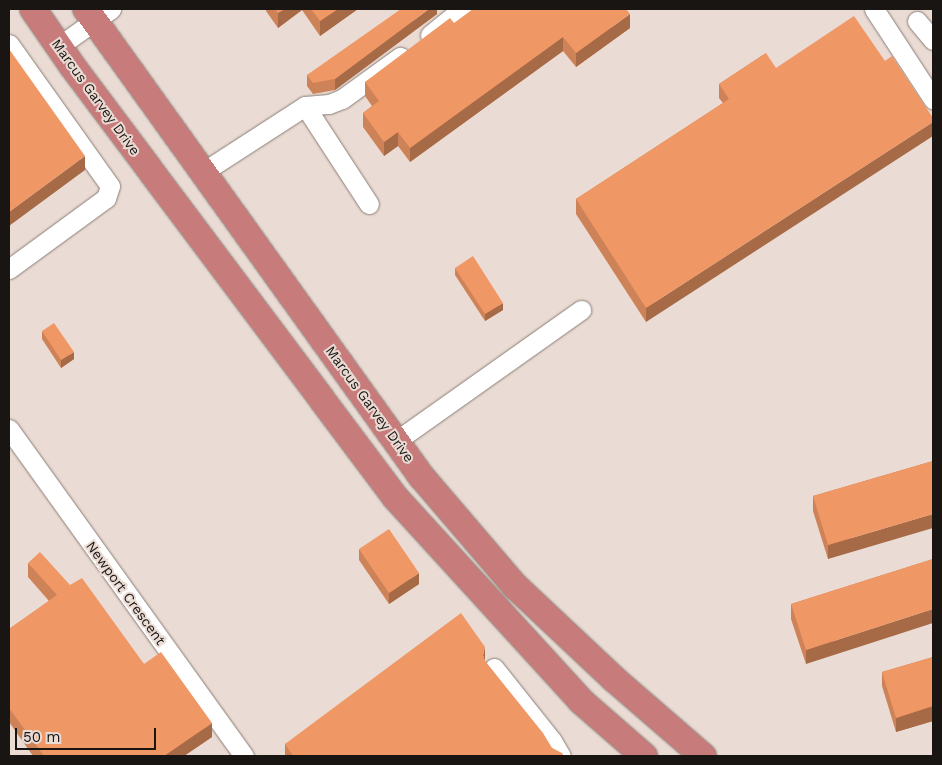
<!DOCTYPE html>
<style>
body{margin:0}
#map{position:relative;width:942px;height:765px;overflow:hidden;background:#eadcd4;font-family:"Work Sans",sans-serif}
div>[style]{position:absolute}
.roads{filter:drop-shadow(0 0 1px #8b7e77) drop-shadow(0 0 1px #8b7e77)}
.minor>*{height:19px;margin:-9.5px;padding:0 9.5px;transform-origin:9.5px;border-radius:9.5px;background:#fff}
.highway>*{height:26px;margin:-13px;padding:0 13px;transform-origin:13px;border-radius:13px;background:#c87b7b}
.wall>*{inset:0;background:#ce8257}
.shaded-wall>*{inset:0;background:#a76a47}
.building>*{inset:0;background:#ef9765}
span{translate:-50% -50%;white-space:nowrap;text-align:center;line-height:1.15;-webkit-text-stroke:4px #eadcd4;paint-order:stroke}
.street-label{font-size:14px;color:#191512}
.frame{position:absolute;inset:0;border:10px solid #191512;pointer-events:none}
.scale{position:absolute;left:15px;top:728px;width:141px;height:22px;box-sizing:border-box;border:2px solid #191512;border-top:0;padding-left:6px;font-size:15px;line-height:18px;white-space:nowrap;color:#191512;-webkit-text-stroke:4px #eadcd4;paint-order:stroke}
</style>
<div id="map">
<div class="roads">
<div class="minor">
<div style="left:874px;top:9px;width:108px;rotate:56.8deg"></div>
<div style="left:917px;top:21px;width:25px;rotate:50deg"></div>
<div style="left:430px;top:35px;width:41px;rotate:-39.1deg"></div>
<div style="left:9px;top:44px;width:174px;rotate:54.6deg"></div>
<div style="left:110px;top:186px;width:13px;rotate:108deg"></div>
<div style="left:106px;top:198px;width:120px;rotate:143.8deg"></div>
<div style="left:59px;top:46px;width:64px;rotate:-35.4deg"></div>
<div style="left:305px;top:106px;width:117px;rotate:56.9deg"></div>
<div style="left:203px;top:172px;width:121px;rotate:-32.9deg"></div>
<div style="left:305px;top:106px;width:24px;rotate:-5deg"></div>
<div style="left:329px;top:104px;width:14px;rotate:-21deg"></div>
<div style="left:342px;top:99px;width:72px;rotate:-35.9deg"></div>
<div style="left:9px;top:429px;width:403px;rotate:54.3deg"></div>
<div style="left:396px;top:441px;width:227px;rotate:-35.3deg"></div>
<div style="left:494px;top:668px;width:93px;rotate:51.5deg"></div>
<div style="left:552px;top:741px;width:17px;rotate:59deg"></div>
</div>
<div class="highway">
<div style="left:33px;top:9px;width:70px;rotate:55.4deg"></div>
<div style="left:73px;top:67px;width:537px;rotate:53.17deg"></div>
<div style="left:395px;top:497px;width:276px;rotate:47.6deg"></div>
<div style="left:581px;top:701px;width:84px;rotate:41.1deg"></div>
<div style="left:86px;top:9px;width:575px;rotate:54.35deg"></div>
<div style="left:421px;top:476px;width:145px;rotate:49.5deg"></div>
<div style="left:515px;top:586px;width:136px;rotate:43.2deg"></div>
<div style="left:614px;top:679px;width:118px;rotate:40.9deg"></div>
</div>
</div>
<div class="wall">
<div style="clip-path:polygon(266px 9px,358px 9px,320px 36px,302px 10px,278px 28px,266px 11px)"></div>
<div style="clip-path:polygon(437px 9px,437px 14px,335px 90px,313px 94px,307px 86px,307px 75px)"></div>
<div style="clip-path:polygon(454px 23px,630px 28px,576px 67px,563px 51px,410px 162px,398px 146px,384px 156px,363px 127px,363px 113px,372px 106px,365px 96px,365px 82px)"></div>
<div style="clip-path:polygon(766px 53px,646px 322px,576px 214px,576px 199px,723px 103px,719px 98px,719px 84px)"></div>
<div style="clip-path:polygon(455px 268px,503px 310px,485px 321px,455px 275px)"></div>
<div style="clip-path:polygon(42px 331px,74px 359px,61px 368px,42px 339px)"></div>
<div style="clip-path:polygon(933px 461px,828px 559px,813px 511px,813px 496px)"></div>
<div style="clip-path:polygon(359px 549px,419px 584px,389px 604px,359px 560px)"></div>
<div style="clip-path:polygon(933px 559px,806px 664px,791px 619px,791px 604px)"></div>
<div style="clip-path:polygon(28px 563px,144px 664px,212px 737px,184px 756px,33px 756px,9px 722px,9px 629px,49px 601px,28px 577px)"></div>
<div style="clip-path:polygon(933px 657px,933px 721px,896px 732px,882px 686px,882px 672px)"></div>
<div style="clip-path:polygon(485px 661px,552px 748px,564px 756px,285px 756px,285px 744px)"></div>
</div>
<div class="shaded-wall">
<div style="clip-path:polygon(285px 9px,302px 9px,302px 10px,278px 28px,278px 13px)"></div>
<div style="clip-path:polygon(338px 9px,358px 9px,320px 36px,320px 21px)"></div>
<div style="clip-path:polygon(429px 9px,437px 9px,437px 14px,335px 90px,335px 79px)"></div>
<div style="clip-path:polygon(630px 14px,630px 28px,576px 67px,576px 53px)"></div>
<div style="clip-path:polygon(563px 37px,563px 51px,410px 162px,410px 148px)"></div>
<div style="clip-path:polygon(933px 122px,933px 136px,646px 322px,646px 308px)"></div>
<div style="clip-path:polygon(398px 132px,398px 146px,384px 156px,384px 142px)"></div>
<div style="clip-path:polygon(85px 156px,85px 170px,9px 226px,9px 212px)"></div>
<div style="clip-path:polygon(503px 303px,503px 310px,485px 321px,485px 314px)"></div>
<div style="clip-path:polygon(74px 352px,74px 359px,61px 368px,61px 360px)"></div>
<div style="clip-path:polygon(933px 514px,933px 528px,828px 559px,828px 545px)"></div>
<div style="clip-path:polygon(419px 573px,419px 584px,389px 604px,389px 593px)"></div>
<div style="clip-path:polygon(933px 609px,933px 623px,806px 664px,806px 650px)"></div>
<div style="clip-path:polygon(485px 647px,485px 662px,483px 655px)"></div>
<div style="clip-path:polygon(933px 706px,933px 721px,896px 732px,896px 718px)"></div>
<div style="clip-path:polygon(212px 723px,212px 737px,184px 756px,164px 756px)"></div>
</div>
<div class="building">
<div style="clip-path:polygon(275px 9px,285px 9px,278px 13px)"></div>
<div style="clip-path:polygon(311px 9px,338px 9px,320px 21px)"></div>
<div style="clip-path:polygon(401px 9px,429px 9px,335px 79px,313px 83px,307px 75px)"></div>
<div style="clip-path:polygon(473px 9px,626px 9px,630px 14px,576px 53px,563px 37px,410px 148px,398px 132px,384px 142px,363px 113px,379px 101px,365px 82px,450px 18px,454px 23px)"></div>
<div style="clip-path:polygon(854px 16px,885px 61px,892px 56px,933px 118px,933px 122px,646px 308px,576px 199px,729px 99px,719px 84px,766px 53px,776px 68px)"></div>
<div style="clip-path:polygon(9px 49px,85px 156px,9px 212px)"></div>
<div style="clip-path:polygon(473px 256px,503px 303px,485px 314px,455px 268px)"></div>
<div style="clip-path:polygon(54px 323px,74px 352px,61px 360px,42px 331px)"></div>
<div style="clip-path:polygon(933px 461px,933px 514px,828px 545px,813px 496px)"></div>
<div style="clip-path:polygon(389px 529px,419px 573px,389px 593px,359px 549px)"></div>
<div style="clip-path:polygon(40px 552px,70px 585px,82px 578px,144px 664px,161px 652px,212px 723px,164px 756px,44px 756px,9px 708px,9px 629px,57px 595px,28px 563px)"></div>
<div style="clip-path:polygon(933px 559px,933px 609px,806px 650px,791px 604px)"></div>
<div style="clip-path:polygon(461px 613px,485px 647px,483px 655px,485px 661px,543px 733px,552px 748px,562px 753px,564px 756px,293px 756px,285px 744px)"></div>
<div style="clip-path:polygon(933px 657px,933px 706px,896px 718px,882px 672px)"></div>
</div>
<div class="street-label">
<span style="left:96px;top:97px;rotate:54deg">Marcus Garvey Drive</span>
<span style="left:370px;top:404px;rotate:54deg">Marcus Garvey Drive</span>
<span style="left:126px;top:593px;rotate:54deg">Newport Crescent</span>
</div>
<div class="frame"></div>
<div class="scale">50 m</div>
</div>
